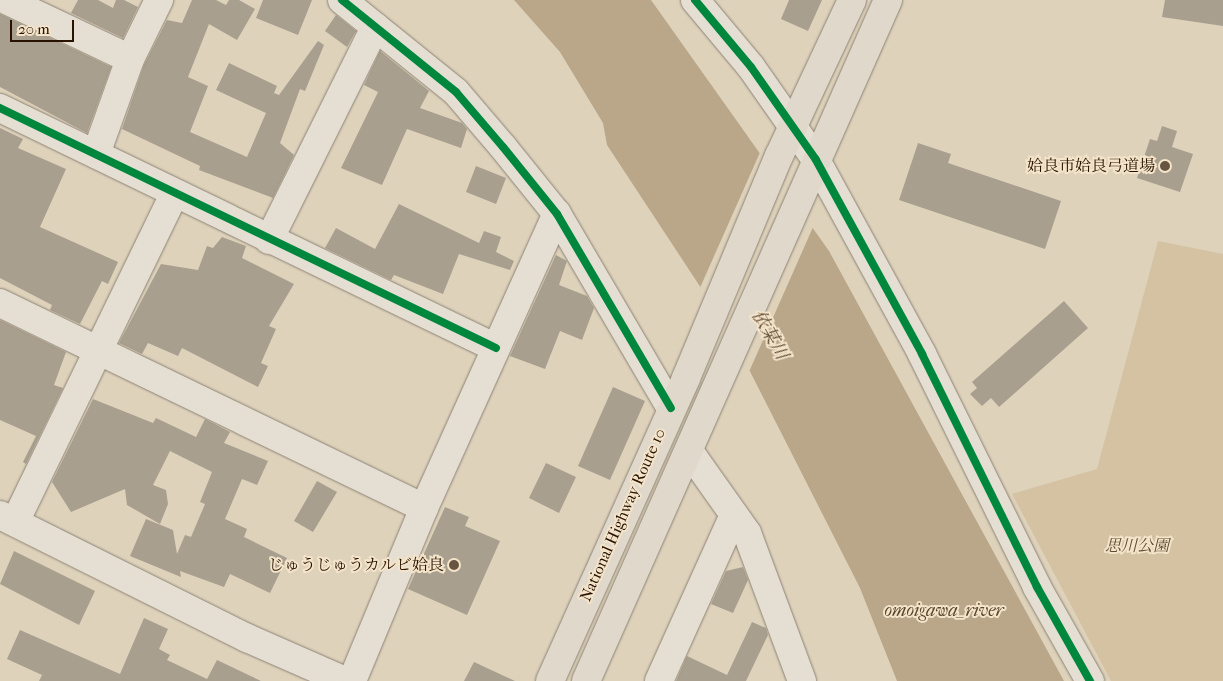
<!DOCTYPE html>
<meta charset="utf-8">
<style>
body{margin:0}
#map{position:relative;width:1223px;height:681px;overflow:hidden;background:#ded2bb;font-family:"IM FELL French Canon","Noto Serif JP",serif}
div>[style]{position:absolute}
.green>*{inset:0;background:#d4c2a3}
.water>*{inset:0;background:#baa688}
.pier>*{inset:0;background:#ded2bb}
.building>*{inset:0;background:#a99f8f}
.roads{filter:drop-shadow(0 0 1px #8d8374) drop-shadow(0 0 1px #8d8374)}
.minor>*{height:28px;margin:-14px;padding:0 14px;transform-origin:14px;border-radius:14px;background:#e5ded3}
.highway>*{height:28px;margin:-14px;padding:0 14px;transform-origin:14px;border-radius:14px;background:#e0d8cb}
.cycleway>*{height:8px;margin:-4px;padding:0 4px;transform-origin:4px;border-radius:4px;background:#00873e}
.dots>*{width:14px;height:14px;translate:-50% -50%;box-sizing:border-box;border:2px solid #f3e4ca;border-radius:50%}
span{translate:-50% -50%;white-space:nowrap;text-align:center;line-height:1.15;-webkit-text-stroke:4px #f3e4ca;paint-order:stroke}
.poi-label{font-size:16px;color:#291200}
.right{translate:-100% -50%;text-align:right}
.street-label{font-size:16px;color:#291200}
.park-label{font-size:16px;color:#624b32;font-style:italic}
.water-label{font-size:18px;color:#5d462e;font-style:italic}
.scale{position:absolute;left:10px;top:20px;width:64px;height:22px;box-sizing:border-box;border:2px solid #291200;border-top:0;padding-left:6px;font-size:15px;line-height:18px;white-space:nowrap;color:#291200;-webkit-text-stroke:4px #f3e4ca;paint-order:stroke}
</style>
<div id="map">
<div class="green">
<div style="clip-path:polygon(1158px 241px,1223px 254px,1223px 681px,1111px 681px,1012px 494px,1097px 469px)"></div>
</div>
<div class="water">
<div style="clip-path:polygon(514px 0,651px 0,829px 251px,1064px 681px,897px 681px,860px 588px,730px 332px,607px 145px,603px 123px,560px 52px)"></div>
</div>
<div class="pier">
<div style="clip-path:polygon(762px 148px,814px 225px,748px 374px,699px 290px)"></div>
</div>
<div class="building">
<div style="clip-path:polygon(78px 0,98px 0,113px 8px,116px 0,124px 0,138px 7px,123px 38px,71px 13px)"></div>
<div style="clip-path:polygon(192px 0,216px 0,226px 5px,229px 0,239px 0,255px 9px,237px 40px,209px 24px,188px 77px,208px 86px,190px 132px,247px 157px,266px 113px,216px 90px,229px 63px,277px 86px,274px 93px,279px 95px,318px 41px,324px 45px,305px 91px,300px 89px,280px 143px,294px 155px,273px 198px,199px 170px,200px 166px,122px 129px,144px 65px,167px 20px,182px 23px)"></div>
<div style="clip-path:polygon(263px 0,312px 0,298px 35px,256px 18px)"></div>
<div style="clip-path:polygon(789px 0,822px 0,808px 31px,781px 19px)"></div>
<div style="clip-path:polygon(1165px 0,1223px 0,1223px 26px,1162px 17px)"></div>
<div style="clip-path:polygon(0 14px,111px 67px,87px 133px,0 87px)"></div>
<div style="clip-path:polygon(336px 15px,356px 31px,347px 47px,325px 31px)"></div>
<div style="clip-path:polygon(380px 51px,429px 91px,420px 108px,462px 123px,467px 129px,461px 148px,407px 129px,382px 185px,341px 168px,378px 92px,364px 85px)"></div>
<div style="clip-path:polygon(1162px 126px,1177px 131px,1172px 147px,1193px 154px,1180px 192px,1137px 178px,1150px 139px,1157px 141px)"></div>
<div style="clip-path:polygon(0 128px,23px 139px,18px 148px,66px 169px,40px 227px,118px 262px,108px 284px,102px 281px,80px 324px,50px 310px,52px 305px,0 278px)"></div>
<div style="clip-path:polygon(918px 143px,951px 154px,948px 163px,1061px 201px,1045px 249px,899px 200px)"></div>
<div style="clip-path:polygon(476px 166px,506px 178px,496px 204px,466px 192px)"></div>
<div style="clip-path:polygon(399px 204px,479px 243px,484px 231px,501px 237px,496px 252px,514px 261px,510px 270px,459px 254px,443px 294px,394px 275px,391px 280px,325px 248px,336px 228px,375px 249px)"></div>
<div style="clip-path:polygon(222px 237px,246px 246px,242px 258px,294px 284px,269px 326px,276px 329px,261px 363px,268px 366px,258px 387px,182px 348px,178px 356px,148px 343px,142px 354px,119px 343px,161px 264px,198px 270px,207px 246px,213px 248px)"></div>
<div style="clip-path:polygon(556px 255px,567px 261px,559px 285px,587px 296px,594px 308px,582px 340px,560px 331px,545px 369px,510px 356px)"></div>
<div style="clip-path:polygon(1064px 301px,1088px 328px,999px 407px,991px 398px,982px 406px,970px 394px,977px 388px,972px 382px)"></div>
<div style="clip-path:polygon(0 320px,66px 352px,54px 385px,63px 388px,26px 464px,23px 462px,36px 436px,0 420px)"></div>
<div style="clip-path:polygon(613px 387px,645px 401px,610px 480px,578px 466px)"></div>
<div style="clip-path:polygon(93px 399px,153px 423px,156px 418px,196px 437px,205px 419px,230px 432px,224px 443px,268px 461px,257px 485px,242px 479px,225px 519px,247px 529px,244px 537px,287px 558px,270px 593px,230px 574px,224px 587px,180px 571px,181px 577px,130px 556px,146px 519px,173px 530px,177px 554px,185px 535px,191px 537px,205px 504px,200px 502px,212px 472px,170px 451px,153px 485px,166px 490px,168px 504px,160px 524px,127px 505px,125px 489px,71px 512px,52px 482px)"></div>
<div style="clip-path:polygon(546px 463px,576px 477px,559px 513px,529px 498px)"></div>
<div style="clip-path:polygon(317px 481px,337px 492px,313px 532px,294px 521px)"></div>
<div style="clip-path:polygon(445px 507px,469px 517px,465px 526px,500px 541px,467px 615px,408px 589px)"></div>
<div style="clip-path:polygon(14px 551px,95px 591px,79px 625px,0 584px)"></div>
<div style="clip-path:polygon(743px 567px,748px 580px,733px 613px,711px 604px,726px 571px)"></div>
<div style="clip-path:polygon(144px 618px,168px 629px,159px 649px,170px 655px,167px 660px,207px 679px,217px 660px,261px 681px,39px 681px,42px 675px,7px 659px,20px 630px,120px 674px)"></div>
<div style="clip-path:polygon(752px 622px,766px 628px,768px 635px,746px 681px,676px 681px,687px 656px,727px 675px)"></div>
<div style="clip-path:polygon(474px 662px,515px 681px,464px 681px)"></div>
</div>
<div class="roads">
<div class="minor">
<div style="left:6px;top:0;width:137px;rotate:25.4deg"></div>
<div style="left:342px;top:0;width:146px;rotate:38.9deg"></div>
<div style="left:456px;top:92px;width:72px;rotate:49.5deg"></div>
<div style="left:503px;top:147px;width:86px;rotate:51.1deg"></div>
<div style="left:557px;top:214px;width:225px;rotate:59.6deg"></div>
<div style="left:695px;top:0;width:87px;rotate:50.1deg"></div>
<div style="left:751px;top:67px;width:113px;rotate:55deg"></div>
<div style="left:816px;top:160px;width:221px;rotate:61.3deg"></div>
<div style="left:922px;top:354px;width:260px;rotate:63.7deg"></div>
<div style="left:1037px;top:587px;width:108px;rotate:60.6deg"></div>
<div style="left:0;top:108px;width:551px;rotate:25.82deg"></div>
<div style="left:96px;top:154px;width:101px;rotate:-70.3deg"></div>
<div style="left:130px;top:59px;width:66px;rotate:-63.8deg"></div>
<div style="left:269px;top:240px;width:238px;rotate:-63.5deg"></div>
<div style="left:0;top:303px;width:471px;rotate:25.8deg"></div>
<div style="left:689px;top:451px;width:100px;rotate:54.7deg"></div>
<div style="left:747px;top:533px;width:158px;rotate:69.6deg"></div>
<div style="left:0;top:515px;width:276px;rotate:26.5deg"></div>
<div style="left:247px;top:638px;width:107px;rotate:23.7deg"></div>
<div style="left:15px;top:522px;width:364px;rotate:-64.1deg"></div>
<div style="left:352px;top:681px;width:187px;rotate:-67.4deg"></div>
<div style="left:424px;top:508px;width:323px;rotate:-65.7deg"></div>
<div style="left:659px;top:681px;width:182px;rotate:-65.7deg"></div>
</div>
<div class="highway">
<div style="left:550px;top:681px;width:332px;rotate:-65.8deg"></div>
<div style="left:686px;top:378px;width:241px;rotate:-67.3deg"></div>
<div style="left:779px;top:156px;width:172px;rotate:-64.9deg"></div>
<div style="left:586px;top:681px;width:745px;rotate:-66.08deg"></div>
</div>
</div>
<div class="cycleway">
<div style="left:342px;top:0;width:146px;rotate:38.9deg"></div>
<div style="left:456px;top:92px;width:72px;rotate:49.5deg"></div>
<div style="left:503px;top:147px;width:86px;rotate:51.1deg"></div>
<div style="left:557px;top:214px;width:225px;rotate:59.6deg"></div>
<div style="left:695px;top:0;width:87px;rotate:50.1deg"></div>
<div style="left:751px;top:67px;width:113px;rotate:55deg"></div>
<div style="left:816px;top:160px;width:221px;rotate:61.3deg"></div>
<div style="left:922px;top:354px;width:260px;rotate:63.7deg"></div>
<div style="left:1037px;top:587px;width:108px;rotate:60.6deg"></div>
<div style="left:0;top:108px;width:551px;rotate:25.82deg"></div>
</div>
<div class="dots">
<div style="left:1165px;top:166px;background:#685541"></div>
<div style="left:454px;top:565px;background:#685541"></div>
</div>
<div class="poi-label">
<span class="right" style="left:1155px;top:166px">姶良市姶良弓道場</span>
<span class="right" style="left:444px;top:565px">じゅうじゅうカルビ姶良</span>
</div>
<div class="street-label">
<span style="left:623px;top:515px;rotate:-66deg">National Highway Route 10</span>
</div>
<div class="park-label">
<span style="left:1137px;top:546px">思川公園</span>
</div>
<div class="water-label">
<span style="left:769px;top:335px;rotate:60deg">依某川</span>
<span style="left:944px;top:611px">omoigawa_river</span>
</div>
<div class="scale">20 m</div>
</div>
